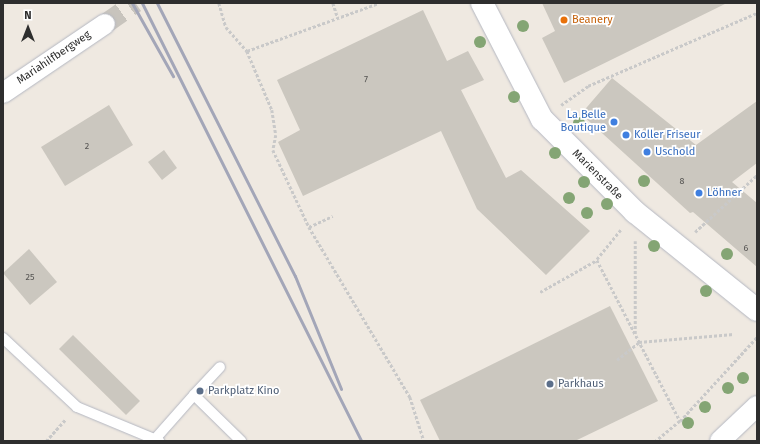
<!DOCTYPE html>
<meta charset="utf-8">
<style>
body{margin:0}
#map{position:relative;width:760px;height:444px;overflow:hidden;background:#efe9e1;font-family:"Fira Sans",sans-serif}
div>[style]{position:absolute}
.building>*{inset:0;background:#cbc7bf}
.street-tunnel>*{height:20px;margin-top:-10px;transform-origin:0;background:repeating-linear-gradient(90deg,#c8c4bd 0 20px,transparent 0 30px)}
.path>*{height:2.5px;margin-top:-1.25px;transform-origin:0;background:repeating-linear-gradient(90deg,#c9c9c9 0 3px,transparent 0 5px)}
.roads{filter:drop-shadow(0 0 1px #b4b7c1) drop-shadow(0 0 1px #b4b7c1)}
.lane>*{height:10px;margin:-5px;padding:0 5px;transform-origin:5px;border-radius:5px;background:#fff}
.street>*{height:20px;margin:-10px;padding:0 10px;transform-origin:10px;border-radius:10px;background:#fff}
.secondary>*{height:22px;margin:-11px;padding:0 11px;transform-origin:11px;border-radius:11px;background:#fff}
.rail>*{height:3px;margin:-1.5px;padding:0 1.5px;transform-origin:1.5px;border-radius:1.5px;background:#a3a6b8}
.trees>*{width:12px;height:12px;margin:-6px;border-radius:50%;background:#84a574}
.dots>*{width:11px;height:11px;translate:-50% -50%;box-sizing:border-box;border:2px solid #fff;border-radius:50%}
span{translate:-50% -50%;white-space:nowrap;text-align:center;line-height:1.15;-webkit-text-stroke:3.5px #fff;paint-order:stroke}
.number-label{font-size:9px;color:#555452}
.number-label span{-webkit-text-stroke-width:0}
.food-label{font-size:11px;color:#c56008}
.left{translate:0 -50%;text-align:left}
.street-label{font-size:11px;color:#2e2e2e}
.shop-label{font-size:11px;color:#366cbe}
.right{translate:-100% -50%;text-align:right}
.service-label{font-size:11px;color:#4e5e75}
.frame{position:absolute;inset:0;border:4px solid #2e2e2e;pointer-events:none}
.north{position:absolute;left:8px;top:8px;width:40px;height:40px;-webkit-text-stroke:3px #fff;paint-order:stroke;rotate:0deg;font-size:11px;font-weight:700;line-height:16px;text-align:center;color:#2e2e2e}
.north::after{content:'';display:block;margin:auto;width:14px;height:18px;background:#2e2e2e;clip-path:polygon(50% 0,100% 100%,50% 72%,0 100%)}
</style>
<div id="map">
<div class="building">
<div style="clip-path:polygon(542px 3px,727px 3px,564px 83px,542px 38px,555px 31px)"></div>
<div style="clip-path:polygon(423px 10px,447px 61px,468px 51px,484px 80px,461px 90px,506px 178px,521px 170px,590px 231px,546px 275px,477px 209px,441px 131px,303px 196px,278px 142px,300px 130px,277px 80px)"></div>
<div style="clip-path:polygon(612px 78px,696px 145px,757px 101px,757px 163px,732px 182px,757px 203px,757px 267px,693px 212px,690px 213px,581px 114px)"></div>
<div style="clip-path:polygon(109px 105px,133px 145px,65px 186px,41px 147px)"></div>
<div style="clip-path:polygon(164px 150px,177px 168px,162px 180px,148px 162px)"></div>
<div style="clip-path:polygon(29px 249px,57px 282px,30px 305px,3px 273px)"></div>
<div style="clip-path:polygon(610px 306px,658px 401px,575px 441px,440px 441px,420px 400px)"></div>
<div style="clip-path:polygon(73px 335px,140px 401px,126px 415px,59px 349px)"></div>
</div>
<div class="street-tunnel">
<div style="left:105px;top:24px;width:37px;rotate:-35deg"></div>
</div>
<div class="path">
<div style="left:219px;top:3px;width:25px;rotate:74deg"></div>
<div style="left:226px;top:27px;width:32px;rotate:49deg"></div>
<div style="left:247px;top:51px;width:64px;rotate:67deg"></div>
<div style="left:272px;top:110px;width:25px;rotate:81deg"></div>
<div style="left:276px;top:135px;width:15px;rotate:101deg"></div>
<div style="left:273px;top:150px;width:85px;rotate:64.9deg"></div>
<div style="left:309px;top:227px;width:26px;rotate:-25deg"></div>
<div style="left:333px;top:3px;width:16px;rotate:72deg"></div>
<div style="left:247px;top:51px;width:140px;rotate:-20deg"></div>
<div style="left:561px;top:105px;width:33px;rotate:-35deg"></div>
<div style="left:588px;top:86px;width:184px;rotate:-23.4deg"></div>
<div style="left:309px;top:227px;width:198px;rotate:59.3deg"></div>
<div style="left:410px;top:397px;width:46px;rotate:72.3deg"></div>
<div style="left:621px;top:230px;width:38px;rotate:129deg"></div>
<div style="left:597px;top:260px;width:181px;rotate:62.7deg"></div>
<div style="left:680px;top:421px;width:31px;rotate:140deg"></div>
<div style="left:695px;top:232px;width:84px;rotate:-42.6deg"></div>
<div style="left:540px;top:292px;width:65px;rotate:-29.3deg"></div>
<div style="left:635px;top:334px;width:93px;rotate:-90deg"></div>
<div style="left:617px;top:360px;width:28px;rotate:-39deg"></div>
<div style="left:639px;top:342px;width:95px;rotate:-4.8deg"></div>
<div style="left:680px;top:421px;width:114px;rotate:-47.5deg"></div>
<div style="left:46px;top:441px;width:30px;rotate:-48deg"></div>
</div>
<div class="roads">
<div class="lane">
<div style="left:3px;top:338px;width:101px;rotate:43deg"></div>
<div style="left:77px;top:407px;width:89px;rotate:22.5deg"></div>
<div style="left:194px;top:395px;width:38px;rotate:-47deg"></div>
<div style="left:156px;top:438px;width:57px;rotate:-48.5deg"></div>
<div style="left:194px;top:395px;width:66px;rotate:44.4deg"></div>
</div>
<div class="street">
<div style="left:3px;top:93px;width:123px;rotate:-34.1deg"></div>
<div style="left:720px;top:441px;width:51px;rotate:-43.4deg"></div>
</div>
<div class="secondary">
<div style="left:482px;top:3px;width:131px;rotate:62.7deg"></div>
<div style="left:542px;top:119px;width:132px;rotate:45deg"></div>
<div style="left:635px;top:212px;width:156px;rotate:38.8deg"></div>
</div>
</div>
<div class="rail">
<div style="left:132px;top:3px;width:84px;rotate:60.7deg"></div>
<div style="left:142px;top:3px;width:490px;rotate:63.4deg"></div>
<div style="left:157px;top:3px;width:306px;rotate:63.2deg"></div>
<div style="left:295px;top:276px;width:122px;rotate:67.8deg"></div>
</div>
<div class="trees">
<div style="left:523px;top:26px"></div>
<div style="left:480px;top:42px"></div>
<div style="left:514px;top:97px"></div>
<div style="left:579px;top:123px"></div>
<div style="left:555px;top:153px"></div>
<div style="left:644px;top:181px"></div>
<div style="left:584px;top:182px"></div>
<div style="left:569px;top:198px"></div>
<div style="left:607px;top:204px"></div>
<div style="left:587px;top:213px"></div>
<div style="left:654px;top:246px"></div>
<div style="left:727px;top:254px"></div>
<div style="left:706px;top:291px"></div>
<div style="left:743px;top:378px"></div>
<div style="left:728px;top:388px"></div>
<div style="left:705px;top:407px"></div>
<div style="left:688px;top:423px"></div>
</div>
<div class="dots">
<div style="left:564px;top:20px;background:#e8710a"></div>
<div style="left:614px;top:122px;background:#3f7fe0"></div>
<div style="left:626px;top:135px;background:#3f7fe0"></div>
<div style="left:647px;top:152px;background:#3f7fe0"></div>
<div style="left:699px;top:193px;background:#3f7fe0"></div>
<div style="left:550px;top:384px;background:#5c6f8a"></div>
<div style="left:200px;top:391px;background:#5c6f8a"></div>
</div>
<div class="number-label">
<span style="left:366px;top:79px">7</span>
<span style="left:87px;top:146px">2</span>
<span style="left:682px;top:181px">8</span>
<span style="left:746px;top:248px">6</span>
<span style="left:30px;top:277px">25</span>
</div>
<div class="food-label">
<span class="left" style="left:572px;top:20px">Beanery</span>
</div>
<div class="street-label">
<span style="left:54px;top:58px;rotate:-34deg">Mariahilfbergweg</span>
<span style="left:597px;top:175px;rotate:45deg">Marienstraße</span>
</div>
<div class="shop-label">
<span class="right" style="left:606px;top:122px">La Belle<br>Boutique</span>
<span class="left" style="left:634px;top:135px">Koller Friseur</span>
<span class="left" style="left:655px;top:152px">Uschold</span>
<span class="left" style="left:707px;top:193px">Löhner</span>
</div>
<div class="service-label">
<span class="left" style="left:558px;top:384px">Parkhaus</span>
<span class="left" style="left:208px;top:391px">Parkplatz Kino</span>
</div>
<div class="frame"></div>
<div class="north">N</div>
</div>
